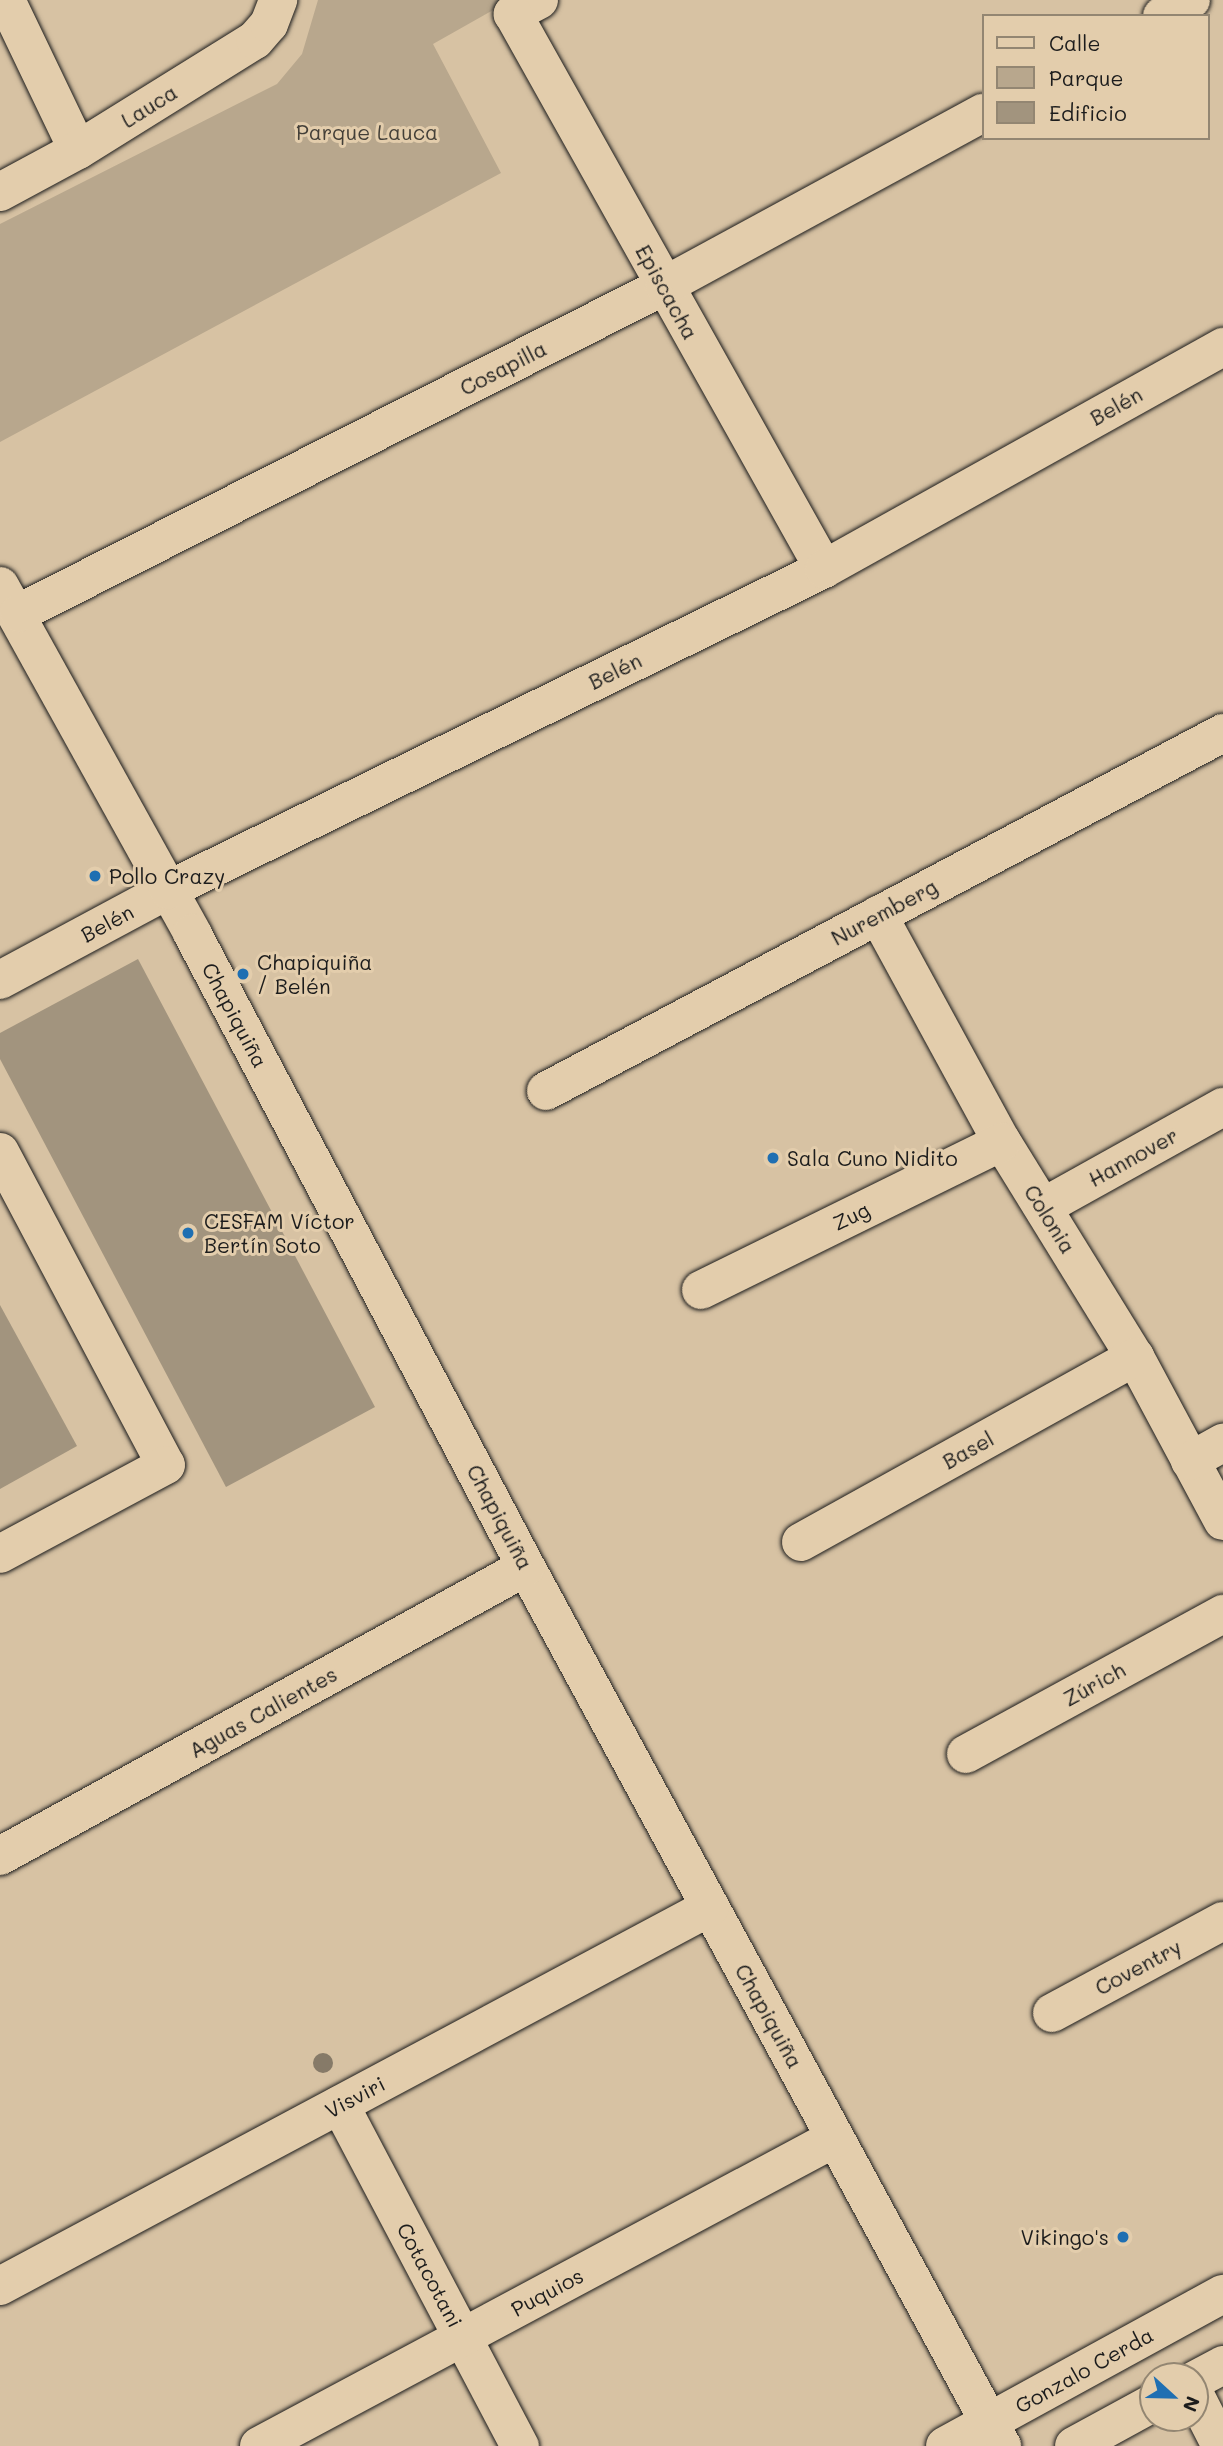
<!DOCTYPE html>
<meta charset="utf-8">
<style>
body{margin:0}
#map{position:relative;width:1223px;height:2446px;overflow:hidden;background:#d7c2a3;font-family:Mali,sans-serif}
div>[style]{position:absolute}
.green>*{inset:0;background:#b8a78d}
.building>*{inset:0;background:#a2947e}
.roads{filter:drop-shadow(0 0 2px #1c1c1c) drop-shadow(0 0 2px #1c1c1c)}
.minor>*{height:38px;margin:-19px;padding:0 19px;transform-origin:19px;border-radius:19px;background:#e3cdac}
.trees>*{width:20px;height:20px;margin:-10px;border-radius:50%;background:#867a68}
.dots>*{width:19px;height:19px;translate:-50% -50%;box-sizing:border-box;border:4px solid #e3cdac;border-radius:50%}
span{translate:-50% -50%;white-space:nowrap;text-align:center;line-height:1.15;-webkit-text-stroke:6px #e3cdac;paint-order:stroke}
.street-label{font-size:21px;color:#1c1c1c}
.park-label{font-size:21px;color:#433f38}
.poi-label{font-size:21px;color:#1c1c1c}
.left{translate:0 -50%;text-align:left}
.right{translate:-100% -50%;text-align:right}
.legend{position:absolute;left:982px;top:14px;width:228px;height:126px;box-sizing:border-box;background:#e3cdac;border:2px solid #938672;margin:0;padding:9px 12px;list-style:none;font-size:21px;color:#1c1c1c}
.legend li{display:flex;align-items:center;gap:14px;height:35px}
.legend b{width:35px;border:2px solid #938672}
.north{position:absolute;left:1139px;top:2362px;width:70px;height:70px;box-sizing:border-box;background:#e3cdac;border:2px solid #938672;border-radius:50%;rotate:112deg;font-size:19px;font-weight:700;line-height:28px;text-align:center;color:#1c1c1c}
.north::after{content:'';display:block;margin:auto;width:24px;height:32px;background:#1f6fb2;clip-path:polygon(50% 0,100% 100%,50% 72%,0 100%)}
</style>
<div id="map">
<div class="green">
<div style="clip-path:polygon(318px 0,511px 0,433px 44px,501px 173px,0 442px,0 224px,277px 84px,302px 54px)"></div>
</div>
<div class="building">
<div style="clip-path:polygon(138px 959px,375px 1407px,226px 1487px,0 1059px,0 1033px)"></div>
<div style="clip-path:polygon(0 1305px,77px 1446px,0 1489px)"></div>
</div>
<div class="roads">
<div class="minor">
<div style="left:6px;top:0;width:166px;rotate:64.4deg"></div>
<div style="left:539px;top:0;width:30px;rotate:152deg"></div>
<div style="left:513px;top:14px;width:636px;rotate:60.74deg"></div>
<div style="left:1162px;top:16px;width:33px;rotate:-29deg"></div>
<div style="left:0;top:192px;width:89px;rotate:-28.3deg"></div>
<div style="left:78px;top:150px;width:208px;rotate:-31.9deg"></div>
<div style="left:255px;top:40px;width:21px;rotate:-49deg"></div>
<div style="left:269px;top:24px;width:26px;rotate:-69deg"></div>
<div style="left:0;top:586px;width:397px;rotate:61deg"></div>
<div style="left:192px;top:933px;width:717px;rotate:62.22deg"></div>
<div style="left:526px;top:1567px;width:1000px;rotate:61.56deg"></div>
<div style="left:19px;top:613px;width:723px;rotate:-26.88deg"></div>
<div style="left:664px;top:286px;width:363px;rotate:-28.5deg"></div>
<div style="left:878px;top:915px;width:259px;rotate:61.4deg"></div>
<div style="left:1002px;top:1142px;width:253px;rotate:58.3deg"></div>
<div style="left:1135px;top:1357px;width:186px;rotate:61.8deg"></div>
<div style="left:0;top:980px;width:191px;rotate:-28.2deg"></div>
<div style="left:168px;top:890px;width:730px;rotate:-26.07deg"></div>
<div style="left:824px;top:569px;width:457px;rotate:-29.1deg"></div>
<div style="left:546px;top:1091px;width:766px;rotate:-27.87deg"></div>
<div style="left:0;top:1152px;width:354px;rotate:62.1deg"></div>
<div style="left:166px;top:1465px;width:188px;rotate:151.8deg"></div>
<div style="left:1043px;top:1207px;width:206px;rotate:-29.1deg"></div>
<div style="left:701px;top:1290px;width:335px;rotate:-26.2deg"></div>
<div style="left:1190px;top:1461px;width:38px;rotate:-29deg"></div>
<div style="left:801px;top:1542px;width:382px;rotate:-29deg"></div>
<div style="left:966px;top:1754px;width:293px;rotate:-28.6deg"></div>
<div style="left:0;top:1856px;width:600px;rotate:-28.79deg"></div>
<div style="left:1052px;top:2013px;width:194px;rotate:-28.3deg"></div>
<div style="left:340px;top:2105px;width:386px;rotate:62.2deg"></div>
<div style="left:0;top:2286px;width:805px;rotate:-28.09deg"></div>
<div style="left:1195px;top:2380px;width:32px;rotate:-28deg"></div>
<div style="left:1195px;top:2395px;width:57px;rotate:63deg"></div>
<div style="left:259px;top:2446px;width:653px;rotate:-28.13deg"></div>
<div style="left:945px;top:2446px;width:317px;rotate:-28.7deg"></div>
<div style="left:1074px;top:2446px;width:90px;rotate:-28.6deg"></div>
</div>
</div>
<div class="trees">
<div style="left:323px;top:2063px"></div>
</div>
<div class="dots">
<div style="left:95px;top:876px;background:#1f6fb2"></div>
<div style="left:243px;top:974px;background:#1f6fb2"></div>
<div style="left:773px;top:1158px;background:#1f6fb2"></div>
<div style="left:188px;top:1233px;background:#1f6fb2"></div>
<div style="left:1123px;top:2237px;background:#1f6fb2"></div>
</div>
<div class="street-label">
<span style="left:149px;top:106px;rotate:-32deg">Lauca</span>
<span style="left:667px;top:292px;rotate:61deg">Episcacha</span>
<span style="left:503px;top:368px;rotate:-27deg">Cosapilla</span>
<span style="left:1116px;top:406px;rotate:-29deg">Belén</span>
<span style="left:615px;top:671px;rotate:-26deg">Belén</span>
<span style="left:884px;top:912px;rotate:-28deg">Nuremberg</span>
<span style="left:107px;top:923px;rotate:-28deg">Belén</span>
<span style="left:235px;top:1015px;rotate:62deg">Chapiquiña</span>
<span style="left:1133px;top:1157px;rotate:-29deg">Hannover</span>
<span style="left:851px;top:1216px;rotate:-26deg">Zug</span>
<span style="left:1050px;top:1219px;rotate:58deg">Colonia</span>
<span style="left:968px;top:1450px;rotate:-29deg">Basel</span>
<span style="left:500px;top:1517px;rotate:62deg">Chapiquiña</span>
<span style="left:1094px;top:1684px;rotate:-29deg">Zúrich</span>
<span style="left:263px;top:1712px;rotate:-29deg">Aguas Calientes</span>
<span style="left:1138px;top:1967px;rotate:-28deg">Coventry</span>
<span style="left:769px;top:2016px;rotate:61deg">Chapiquiña</span>
<span style="left:355px;top:2097px;rotate:-28deg">Visviri</span>
<span style="left:430px;top:2275px;rotate:62deg">Cotacotani</span>
<span style="left:547px;top:2292px;rotate:-28deg">Puquios</span>
<span style="left:1084px;top:2370px;rotate:-29deg">Gonzalo Cerda</span>
</div>
<div class="park-label">
<span style="left:367px;top:132px">Parque Lauca</span>
</div>
<div class="poi-label">
<span class="left" style="left:109px;top:876px">Pollo Crazy</span>
<span class="left" style="left:257px;top:974px">Chapiquiña<br>/ Belén</span>
<span class="left" style="left:787px;top:1158px">Sala Cuno Nidito</span>
<span class="left" style="left:204px;top:1233px">CESFAM Víctor<br>Bertín Soto</span>
<span class="right" style="left:1109px;top:2237px">Vikingo's</span>
</div>
<ul class="legend">
<li><b style="height:9px;background:#e3cdac"></b>Calle</li>
<li><b style="height:19px;background:#b8a78d"></b>Parque</li>
<li><b style="height:19px;background:#a2947e"></b>Edificio</li>
</ul>
<div class="north">N</div>
</div>
